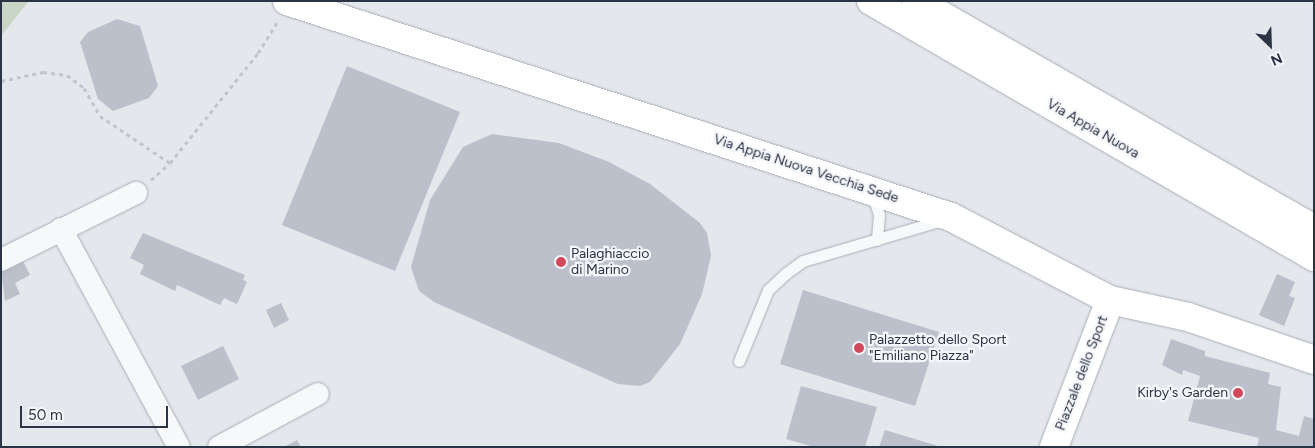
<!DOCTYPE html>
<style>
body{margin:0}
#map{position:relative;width:1315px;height:448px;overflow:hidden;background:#e4e7ec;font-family:Figtree,sans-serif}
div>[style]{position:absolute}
.green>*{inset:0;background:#c9d6c5}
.building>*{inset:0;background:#bbc0ca}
.path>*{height:3px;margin-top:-1.5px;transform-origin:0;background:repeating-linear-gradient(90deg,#c2c5cb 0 4px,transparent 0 8px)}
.roads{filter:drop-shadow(0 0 1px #a9aeb7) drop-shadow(0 0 1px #a9aeb7)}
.lane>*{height:11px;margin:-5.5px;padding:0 5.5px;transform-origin:5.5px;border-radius:5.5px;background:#f7f8fa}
.street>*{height:22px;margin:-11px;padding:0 11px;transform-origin:11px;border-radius:11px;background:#f7f8fa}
.secondary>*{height:28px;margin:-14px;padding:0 14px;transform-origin:14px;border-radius:14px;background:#fff}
.primary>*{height:28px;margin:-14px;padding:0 14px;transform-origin:14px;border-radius:14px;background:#fff}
.dots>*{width:14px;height:14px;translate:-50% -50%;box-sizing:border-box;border:2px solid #f4f6f9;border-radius:50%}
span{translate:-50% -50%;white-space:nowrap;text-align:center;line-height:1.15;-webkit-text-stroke:4.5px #f4f6f9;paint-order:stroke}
.street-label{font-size:14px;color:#2b3445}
.poi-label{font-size:14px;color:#2b3445}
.left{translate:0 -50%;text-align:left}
.right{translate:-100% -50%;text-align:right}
.frame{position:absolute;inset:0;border:2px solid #2b3445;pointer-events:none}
.north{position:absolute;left:1245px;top:20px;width:50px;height:50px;-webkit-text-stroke:4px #f4f6f9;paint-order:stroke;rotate:156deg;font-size:14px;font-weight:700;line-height:20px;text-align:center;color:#2b3445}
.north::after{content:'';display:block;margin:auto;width:18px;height:22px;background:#2b3445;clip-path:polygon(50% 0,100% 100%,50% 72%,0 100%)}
.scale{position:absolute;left:20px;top:406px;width:148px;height:22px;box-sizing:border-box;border:2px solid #2b3445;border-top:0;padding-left:6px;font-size:15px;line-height:18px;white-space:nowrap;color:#2b3445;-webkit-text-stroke:4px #f4f6f9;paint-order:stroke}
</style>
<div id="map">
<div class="green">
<div style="clip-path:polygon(1px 1px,29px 1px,1px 36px)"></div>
</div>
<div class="building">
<div style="clip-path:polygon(117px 19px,140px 26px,158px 86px,149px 98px,113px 111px,98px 99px,80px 42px,88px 32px)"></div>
<div style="clip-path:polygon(347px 66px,460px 112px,395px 271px,282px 225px)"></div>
<div style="clip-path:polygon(492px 134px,559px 143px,609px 162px,650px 184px,700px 223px,707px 233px,711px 256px,702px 294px,680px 344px,650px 382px,640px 386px,618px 384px,434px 302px,419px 291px,411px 267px,430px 200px,463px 147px)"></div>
<div style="clip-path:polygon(143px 233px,245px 275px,243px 280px,247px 282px,237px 304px,224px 298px,220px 305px,177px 285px,175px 291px,140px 274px,144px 265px,130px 258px)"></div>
<div style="clip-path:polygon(22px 259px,30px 275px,15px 283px,20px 294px,5px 301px,1px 270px)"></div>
<div style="clip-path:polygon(1277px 274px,1295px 282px,1289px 296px,1295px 298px,1284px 326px,1259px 315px)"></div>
<div style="clip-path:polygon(803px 290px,939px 332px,915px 406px,780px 364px)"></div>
<div style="clip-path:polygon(281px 303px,289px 320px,274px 328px,266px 310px)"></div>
<div style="clip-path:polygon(1171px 339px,1205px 351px,1205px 356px,1270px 373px,1268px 384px,1281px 387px,1276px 430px,1299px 436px,1304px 416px,1314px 419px,1314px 447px,1257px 447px,1259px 438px,1188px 421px,1200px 376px,1183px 370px,1182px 375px,1162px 365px)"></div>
<div style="clip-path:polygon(223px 346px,239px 379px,198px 400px,181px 366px)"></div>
<div style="clip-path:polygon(801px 386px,877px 407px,865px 447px,814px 447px,786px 439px)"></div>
<div style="clip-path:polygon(885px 430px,938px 446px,938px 447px,879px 447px)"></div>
<div style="clip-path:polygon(297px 440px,301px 447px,284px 447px)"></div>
</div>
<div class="path">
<div style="left:1px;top:81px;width:43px;rotate:-12.1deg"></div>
<div style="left:43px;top:72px;width:24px;rotate:7deg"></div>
<div style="left:67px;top:75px;width:21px;rotate:37deg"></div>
<div style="left:84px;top:88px;width:32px;rotate:60deg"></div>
<div style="left:100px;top:116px;width:84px;rotate:33.9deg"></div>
<div style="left:151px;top:180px;width:25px;rotate:-42deg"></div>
<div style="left:170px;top:163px;width:141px;rotate:-51.3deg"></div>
<div style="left:258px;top:53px;width:36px;rotate:-58deg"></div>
</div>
<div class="roads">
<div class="lane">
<div style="left:872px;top:193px;width:23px;rotate:72deg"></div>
<div style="left:879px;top:215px;width:25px;rotate:95deg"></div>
<div style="left:739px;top:361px;width:77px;rotate:-67.8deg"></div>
<div style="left:768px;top:290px;width:23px;rotate:-43deg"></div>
<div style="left:785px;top:274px;width:22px;rotate:-36deg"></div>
<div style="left:803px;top:261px;width:145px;rotate:-16.4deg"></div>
</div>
<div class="street">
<div style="left:61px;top:229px;width:248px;rotate:61.6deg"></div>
<div style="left:1px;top:260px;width:151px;rotate:-26.4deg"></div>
<div style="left:219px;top:447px;width:112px;rotate:-28.2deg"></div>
</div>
<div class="secondary">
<div style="left:287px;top:1px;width:698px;rotate:18.02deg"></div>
<div style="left:951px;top:217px;width:179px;rotate:27.6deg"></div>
<div style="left:1110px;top:300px;width:80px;rotate:12.3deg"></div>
<div style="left:1188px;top:317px;width:133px;rotate:18.8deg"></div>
<div style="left:1054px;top:447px;width:157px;rotate:-69.1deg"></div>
</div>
<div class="primary">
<div style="left:871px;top:1px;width:512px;rotate:30.02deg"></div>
<div style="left:916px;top:1px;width:459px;rotate:29.8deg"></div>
</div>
</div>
<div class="dots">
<div style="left:561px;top:262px;background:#d1495b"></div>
<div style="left:859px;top:348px;background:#d1495b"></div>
<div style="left:1238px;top:393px;background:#d1495b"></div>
</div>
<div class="street-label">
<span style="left:1093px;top:129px;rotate:30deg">Via Appia Nuova</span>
<span style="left:806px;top:169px;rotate:18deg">Via Appia Nuova Vecchia Sede</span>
<span style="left:1082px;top:373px;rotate:-69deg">Piazzale dello Sport</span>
</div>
<div class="poi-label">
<span class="left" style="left:571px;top:262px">Palaghiaccio<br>di Marino</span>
<span class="left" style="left:869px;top:348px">Palazzetto dello Sport<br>"Emiliano Piazza"</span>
<span class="right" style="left:1228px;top:393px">Kirby's Garden</span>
</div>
<div class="frame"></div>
<div class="north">N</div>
<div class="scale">50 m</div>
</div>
